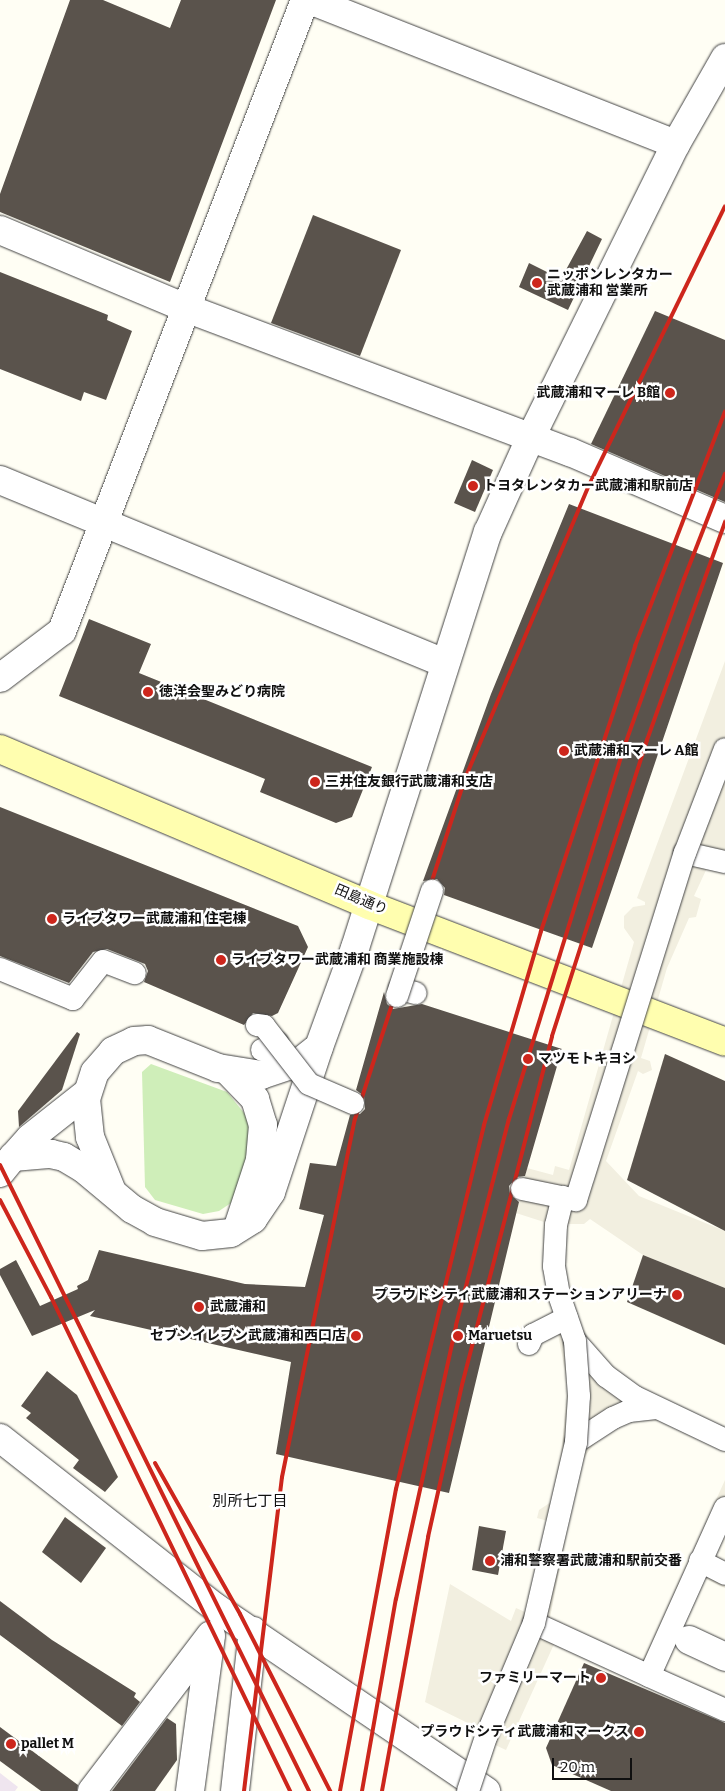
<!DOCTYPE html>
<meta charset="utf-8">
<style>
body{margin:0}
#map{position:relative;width:725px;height:1791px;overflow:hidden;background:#fffef4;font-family:Bitter,"Noto Sans JP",serif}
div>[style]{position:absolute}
.industrial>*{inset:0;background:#efe5ef}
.green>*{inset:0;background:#cfeeb9}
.plaza>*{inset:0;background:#f2efe0}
.building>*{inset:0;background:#5a534c}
.roads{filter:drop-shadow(0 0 1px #434343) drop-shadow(0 0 1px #434343)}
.pedestrian>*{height:22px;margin:-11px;padding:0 11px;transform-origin:11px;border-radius:11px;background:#fff}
.minor>*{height:28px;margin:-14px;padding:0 14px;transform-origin:14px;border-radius:14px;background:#fff}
.tertiary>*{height:28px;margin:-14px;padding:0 14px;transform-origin:14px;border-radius:14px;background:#fff}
.secondary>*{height:28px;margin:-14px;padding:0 14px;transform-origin:14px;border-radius:14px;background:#fffeaf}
.rail>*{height:4px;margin:-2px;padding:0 2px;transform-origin:2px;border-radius:2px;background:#cd261c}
.bridges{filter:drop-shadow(0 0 1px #434343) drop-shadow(0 0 1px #434343)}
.pedestrian-bridge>*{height:22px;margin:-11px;padding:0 11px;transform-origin:11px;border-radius:11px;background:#fff}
.dots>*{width:14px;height:14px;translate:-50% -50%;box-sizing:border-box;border:2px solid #fff;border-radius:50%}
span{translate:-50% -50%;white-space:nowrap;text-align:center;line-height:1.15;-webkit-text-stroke:5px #fff;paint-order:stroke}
.poi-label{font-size:14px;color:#101010;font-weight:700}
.left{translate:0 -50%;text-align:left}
.right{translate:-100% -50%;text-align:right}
.street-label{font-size:14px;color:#101010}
.neighbourhood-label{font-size:15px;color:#101010}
.scale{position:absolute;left:552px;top:1758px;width:80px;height:22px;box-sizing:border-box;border:2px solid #101010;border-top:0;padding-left:6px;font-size:15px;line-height:18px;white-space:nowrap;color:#101010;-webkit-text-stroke:4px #fff;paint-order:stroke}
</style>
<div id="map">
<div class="industrial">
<div style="clip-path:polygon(0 1773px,18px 1787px,15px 1791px,0 1791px)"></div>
</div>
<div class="green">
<div style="clip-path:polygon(151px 1064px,227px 1092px,249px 1119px,251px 1159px,243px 1185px,231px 1203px,219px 1211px,203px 1214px,155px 1200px,145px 1187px,142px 1072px)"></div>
</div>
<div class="plaza">
<div style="clip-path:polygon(725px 661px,725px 873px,707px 868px,694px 896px,701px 899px,696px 917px,689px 918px,667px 968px,641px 1058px,650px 1061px,652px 1070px,643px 1074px,638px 1071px,606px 1161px,639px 1196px,725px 1231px,725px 1288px,643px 1255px,590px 1219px,584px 1224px,567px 1224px,563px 1262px,576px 1321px,601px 1359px,661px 1421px,638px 1420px,621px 1424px,595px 1443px,580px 1463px,549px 1623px,641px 1665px,725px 1480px,725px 1527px,712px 1555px,725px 1561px,725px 1588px,704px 1578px,661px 1674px,555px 1642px,506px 1750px,493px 1744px,478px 1728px,425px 1702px,450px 1584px,511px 1621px,516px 1608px,525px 1612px,548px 1521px,537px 1518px,539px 1510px,551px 1502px,561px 1454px,568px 1386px,554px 1314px,544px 1222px,516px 1213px,527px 1168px,553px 1175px,555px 1166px,569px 1170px,634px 942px,624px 928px,624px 916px,633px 907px,645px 905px,645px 902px,637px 898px)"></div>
</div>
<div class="building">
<div style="clip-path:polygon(70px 0,103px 0,170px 28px,181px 0,276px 0,170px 282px,0 212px,0 194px)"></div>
<div style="clip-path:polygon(313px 215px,401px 250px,360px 356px,271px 323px)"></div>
<div style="clip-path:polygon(587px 231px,602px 239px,568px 310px,519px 287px,529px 263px,561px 279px)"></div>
<div style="clip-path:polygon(0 272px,108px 315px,107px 320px,132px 331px,106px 400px,84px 392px,81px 401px,0 369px)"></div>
<div style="clip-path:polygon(655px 311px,725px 340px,725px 502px,591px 444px)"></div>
<div style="clip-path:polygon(472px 460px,493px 470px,475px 512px,454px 503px)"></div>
<div style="clip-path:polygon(569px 504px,723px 563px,592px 948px,444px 895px,445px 888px,437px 879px,423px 881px,491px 694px)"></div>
<div style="clip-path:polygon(89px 619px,151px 644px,139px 673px,372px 767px,352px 817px,336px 823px,260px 792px,265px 779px,59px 696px)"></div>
<div style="clip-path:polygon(0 807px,298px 926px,308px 947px,278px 1013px,272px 1016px,253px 1013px,244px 1025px,144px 982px,148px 971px,145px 964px,107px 949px,93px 952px,69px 983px,0 956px)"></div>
<div style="clip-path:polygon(384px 992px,387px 1004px,393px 1009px,422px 1004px,562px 1049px,525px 1176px,517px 1177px,509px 1186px,510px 1194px,519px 1202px,449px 1493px,276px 1454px,291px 1362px,90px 1316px,95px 1310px,32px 1336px,0 1275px,0 1269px,16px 1260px,40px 1306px,78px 1289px,77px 1286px,88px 1280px,99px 1250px,245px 1284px,305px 1287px,324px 1215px,299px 1209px,310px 1163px,336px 1166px,350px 1115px,360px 1114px,365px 1109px,364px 1096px,356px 1090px)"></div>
<div style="clip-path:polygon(77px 1032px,80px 1034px,62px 1090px,19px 1127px,18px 1111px)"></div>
<div style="clip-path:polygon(665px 1054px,725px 1081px,725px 1231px,627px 1180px)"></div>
<div style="clip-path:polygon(643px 1255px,725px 1288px,725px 1345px,627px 1302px)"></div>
<div style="clip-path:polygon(47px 1371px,77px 1395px,118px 1477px,105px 1492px,73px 1468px,79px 1460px,26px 1418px,31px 1413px,21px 1406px)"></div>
<div style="clip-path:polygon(65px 1517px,106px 1548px,81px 1583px,42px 1552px)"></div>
<div style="clip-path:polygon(479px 1526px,506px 1531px,498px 1575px,472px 1570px)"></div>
<div style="clip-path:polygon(0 1601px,52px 1640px,136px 1693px,134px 1697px,140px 1702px,122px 1726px,0 1635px)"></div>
<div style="clip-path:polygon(584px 1663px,725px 1723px,725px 1791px,611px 1791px,552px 1765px,546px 1748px)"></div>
<div style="clip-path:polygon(167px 1718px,176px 1724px,177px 1760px,155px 1791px,112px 1791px)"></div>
<div style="clip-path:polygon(0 1727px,78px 1785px,77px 1791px,41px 1791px,0 1761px)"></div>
</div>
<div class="roads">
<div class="pedestrian">
<div style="left:685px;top:853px;width:41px;rotate:12.7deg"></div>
<div style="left:0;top:969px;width:79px;rotate:22.3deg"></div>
<div style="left:73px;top:999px;width:48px;rotate:-51.7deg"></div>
<div style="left:103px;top:961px;width:34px;rotate:21deg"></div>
<div style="left:400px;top:989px;width:16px;rotate:15deg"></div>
<div style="left:262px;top:1050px;width:17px;rotate:-25deg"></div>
<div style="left:575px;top:1341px;width:47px;rotate:48.5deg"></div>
<div style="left:606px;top:1376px;width:36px;rotate:36deg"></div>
<div style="left:635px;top:1397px;width:100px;rotate:25.5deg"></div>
<div style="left:576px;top:1442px;width:44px;rotate:-33deg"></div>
<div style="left:613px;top:1418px;width:17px;rotate:-24deg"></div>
<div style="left:629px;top:1411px;width:27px;rotate:-6deg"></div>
<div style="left:725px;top:1508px;width:184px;rotate:114.3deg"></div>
<div style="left:649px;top:1676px;width:83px;rotate:24.1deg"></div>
<div style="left:700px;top:1561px;width:28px;rotate:27deg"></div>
<div style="left:534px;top:1623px;width:127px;rotate:24.7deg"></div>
</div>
<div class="minor">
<div style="left:310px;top:0;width:393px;rotate:21.5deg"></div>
<div style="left:0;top:230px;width:202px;rotate:22.8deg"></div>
<div style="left:186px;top:308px;width:410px;rotate:20.6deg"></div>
<div style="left:570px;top:452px;width:169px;rotate:23.4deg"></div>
<div style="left:0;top:480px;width:481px;rotate:22.4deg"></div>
<div style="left:0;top:678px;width:78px;rotate:-37.2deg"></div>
<div style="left:62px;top:631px;width:676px;rotate:-68.94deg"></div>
<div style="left:228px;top:1071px;width:39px;rotate:46deg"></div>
<div style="left:255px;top:1099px;width:27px;rotate:73deg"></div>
<div style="left:263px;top:1125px;width:35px;rotate:95deg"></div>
<div style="left:260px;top:1160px;width:67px;rotate:108.2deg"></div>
<div style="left:13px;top:1157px;width:25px;rotate:-48deg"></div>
<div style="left:30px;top:1138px;width:73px;rotate:-38.3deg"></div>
<div style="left:64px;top:1157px;width:23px;rotate:31deg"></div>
<div style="left:84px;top:1169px;width:62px;rotate:39.8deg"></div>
<div style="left:132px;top:1209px;width:26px;rotate:29deg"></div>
<div style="left:155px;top:1222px;width:49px;rotate:16.6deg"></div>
<div style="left:202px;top:1236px;width:29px;rotate:-6deg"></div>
<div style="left:231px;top:1233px;width:26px;rotate:-32deg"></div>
<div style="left:253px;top:1219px;width:32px;rotate:-56deg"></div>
<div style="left:271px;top:1192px;width:153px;rotate:-71.7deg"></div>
<div style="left:111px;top:1189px;width:56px;rotate:-112deg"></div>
<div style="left:90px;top:1137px;width:38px;rotate:-96deg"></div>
<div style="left:86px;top:1099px;width:28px;rotate:-72deg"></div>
<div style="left:95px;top:1072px;width:28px;rotate:-49deg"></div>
<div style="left:113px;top:1051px;width:23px;rotate:-25deg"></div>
<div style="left:134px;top:1041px;width:14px;rotate:-4deg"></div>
<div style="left:148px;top:1040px;width:75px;rotate:21.8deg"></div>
<div style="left:218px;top:1068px;width:44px;rotate:9.2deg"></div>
<div style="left:261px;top:1075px;width:41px;rotate:-18.4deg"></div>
<div style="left:300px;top:1062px;width:19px;rotate:-39deg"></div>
<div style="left:0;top:1438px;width:273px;rotate:38.2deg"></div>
<div style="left:215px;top:1607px;width:328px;rotate:34.2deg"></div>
<div style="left:92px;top:1791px;width:196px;rotate:-52.7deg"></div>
<div style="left:190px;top:1791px;width:156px;rotate:-82.3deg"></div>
<div style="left:235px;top:1791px;width:161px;rotate:-83.6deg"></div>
</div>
<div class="tertiary">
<div style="left:319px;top:1047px;width:105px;rotate:-70deg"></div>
<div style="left:355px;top:948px;width:437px;rotate:-72.3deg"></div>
<div style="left:488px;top:532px;width:102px;rotate:-65.7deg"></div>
<div style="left:530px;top:439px;width:329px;rotate:-63.7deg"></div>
<div style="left:676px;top:144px;width:99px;rotate:-60.3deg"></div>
<div style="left:0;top:1173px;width:21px;rotate:-51deg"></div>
<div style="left:13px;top:1157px;width:38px;rotate:-5deg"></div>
<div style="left:51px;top:1154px;width:13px;rotate:13deg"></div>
<div style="left:689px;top:1640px;width:40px;rotate:25deg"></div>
</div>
<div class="secondary">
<div style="left:0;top:749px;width:401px;rotate:22.9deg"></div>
<div style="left:369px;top:905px;width:381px;rotate:21deg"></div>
</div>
</div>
<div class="rail">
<div style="left:0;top:1165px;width:698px;rotate:63.73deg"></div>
<div style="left:0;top:1200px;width:110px;rotate:62.3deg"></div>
<div style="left:51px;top:1297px;width:549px;rotate:64.18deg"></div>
<div style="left:155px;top:1463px;width:173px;rotate:60.6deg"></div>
<div style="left:240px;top:1614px;width:199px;rotate:63deg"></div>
<div style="left:244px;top:1791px;width:316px;rotate:-83.1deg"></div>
<div style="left:282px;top:1477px;width:365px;rotate:-78.5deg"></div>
<div style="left:355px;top:1119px;width:355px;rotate:-72.1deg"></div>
<div style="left:464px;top:781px;width:321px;rotate:-67.1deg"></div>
<div style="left:589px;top:485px;width:310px;rotate:-64deg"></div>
<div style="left:340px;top:1791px;width:307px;rotate:-79.5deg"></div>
<div style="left:396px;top:1489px;width:374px;rotate:-76.4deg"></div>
<div style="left:484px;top:1125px;width:202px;rotate:-73.6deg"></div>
<div style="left:541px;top:931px;width:300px;rotate:-71.7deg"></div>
<div style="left:635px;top:646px;width:251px;rotate:-69deg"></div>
<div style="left:362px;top:1791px;width:195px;rotate:-80deg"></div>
<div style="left:396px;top:1599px;width:280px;rotate:-77.6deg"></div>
<div style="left:456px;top:1325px;width:213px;rotate:-75.6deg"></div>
<div style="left:509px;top:1119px;width:383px;rotate:-72.8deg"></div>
<div style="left:622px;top:753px;width:185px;rotate:-70.4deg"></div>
<div style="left:684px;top:579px;width:113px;rotate:-68.7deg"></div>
<div style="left:382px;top:1791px;width:258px;rotate:-79.7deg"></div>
<div style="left:428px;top:1537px;width:160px;rotate:-77.4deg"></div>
<div style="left:463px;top:1381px;width:356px;rotate:-75.5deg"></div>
<div style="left:552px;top:1036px;width:311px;rotate:-72.2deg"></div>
<div style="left:647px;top:740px;width:232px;rotate:-70.3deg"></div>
</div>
<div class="bridges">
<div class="pedestrian-bridge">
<div style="left:397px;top:996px;width:111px;rotate:-71.6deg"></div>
<div style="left:257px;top:1025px;width:7px;rotate:8deg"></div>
<div style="left:264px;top:1026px;width:73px;rotate:52.2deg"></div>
<div style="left:309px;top:1084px;width:48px;rotate:23.4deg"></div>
<div style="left:522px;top:1189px;width:55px;rotate:11.5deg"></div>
<div style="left:576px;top:1200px;width:364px;rotate:-72.6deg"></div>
<div style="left:685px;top:853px;width:111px;rotate:-69deg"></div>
<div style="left:529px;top:1344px;width:10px;rotate:-66deg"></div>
<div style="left:533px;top:1335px;width:38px;rotate:-27deg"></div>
<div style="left:468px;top:1791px;width:57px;rotate:-71.6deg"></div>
<div style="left:486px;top:1737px;width:124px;rotate:-67.2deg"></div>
<div style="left:534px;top:1623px;width:186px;rotate:-76.9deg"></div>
<div style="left:576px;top:1442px;width:46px;rotate:-86.3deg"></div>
<div style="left:579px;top:1396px;width:55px;rotate:-94.2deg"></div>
<div style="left:575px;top:1341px;width:49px;rotate:-109.2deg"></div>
<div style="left:559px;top:1295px;width:29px;rotate:-100deg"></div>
<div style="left:554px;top:1266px;width:41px;rotate:-87.2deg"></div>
<div style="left:556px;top:1225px;width:29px;rotate:-76deg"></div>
</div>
</div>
<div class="dots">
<div style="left:537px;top:283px;background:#cd261c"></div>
<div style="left:670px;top:393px;background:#cd261c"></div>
<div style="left:473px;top:486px;background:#cd261c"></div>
<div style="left:148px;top:692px;background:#cd261c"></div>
<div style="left:564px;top:751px;background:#cd261c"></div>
<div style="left:315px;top:782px;background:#cd261c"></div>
<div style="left:52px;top:919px;background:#cd261c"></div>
<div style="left:221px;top:960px;background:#cd261c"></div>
<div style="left:528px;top:1059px;background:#cd261c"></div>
<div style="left:677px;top:1295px;background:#cd261c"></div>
<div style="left:199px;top:1307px;background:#cd261c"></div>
<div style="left:356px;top:1336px;background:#cd261c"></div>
<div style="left:458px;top:1336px;background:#cd261c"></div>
<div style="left:490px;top:1561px;background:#cd261c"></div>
<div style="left:601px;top:1678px;background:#cd261c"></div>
<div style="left:639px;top:1732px;background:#cd261c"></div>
<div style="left:11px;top:1744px;background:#cd261c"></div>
</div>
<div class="poi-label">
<span class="left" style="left:547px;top:283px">ニッポンレンタカー<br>武蔵浦和 営業所</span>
<span class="right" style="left:660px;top:393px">武蔵浦和マーレ B館</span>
<span class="left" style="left:483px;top:486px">トヨタレンタカー武蔵浦和駅前店</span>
<span class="left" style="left:159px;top:692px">徳洋会聖みどり病院</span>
<span class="left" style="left:574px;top:751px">武蔵浦和マーレ A館</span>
<span class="left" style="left:325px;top:782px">三井住友銀行武蔵浦和支店</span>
<span class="left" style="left:62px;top:919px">ライブタワー武蔵浦和 住宅棟</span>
<span class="left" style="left:231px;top:960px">ライブタワー武蔵浦和 商業施設棟</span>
<span class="left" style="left:538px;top:1059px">マツモトキヨシ</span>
<span class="right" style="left:667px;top:1295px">プラウドシティ武蔵浦和ステーションアリーナ</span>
<span class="left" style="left:210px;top:1307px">武蔵浦和</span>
<span class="right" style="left:346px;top:1336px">セブンイレブン武蔵浦和西口店</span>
<span class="left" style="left:468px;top:1336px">Maruetsu</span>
<span class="left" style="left:500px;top:1561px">浦和警察署武蔵浦和駅前交番</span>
<span class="right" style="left:591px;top:1678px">ファミリーマート</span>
<span class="right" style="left:629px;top:1732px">プラウドシティ武蔵浦和マークス</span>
<span class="left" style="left:21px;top:1744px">pallet M</span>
</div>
<div class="street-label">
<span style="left:361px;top:900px;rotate:23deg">田島通り</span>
</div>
<div class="neighbourhood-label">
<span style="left:250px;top:1502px">別所七丁目</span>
</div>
<div class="scale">20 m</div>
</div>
